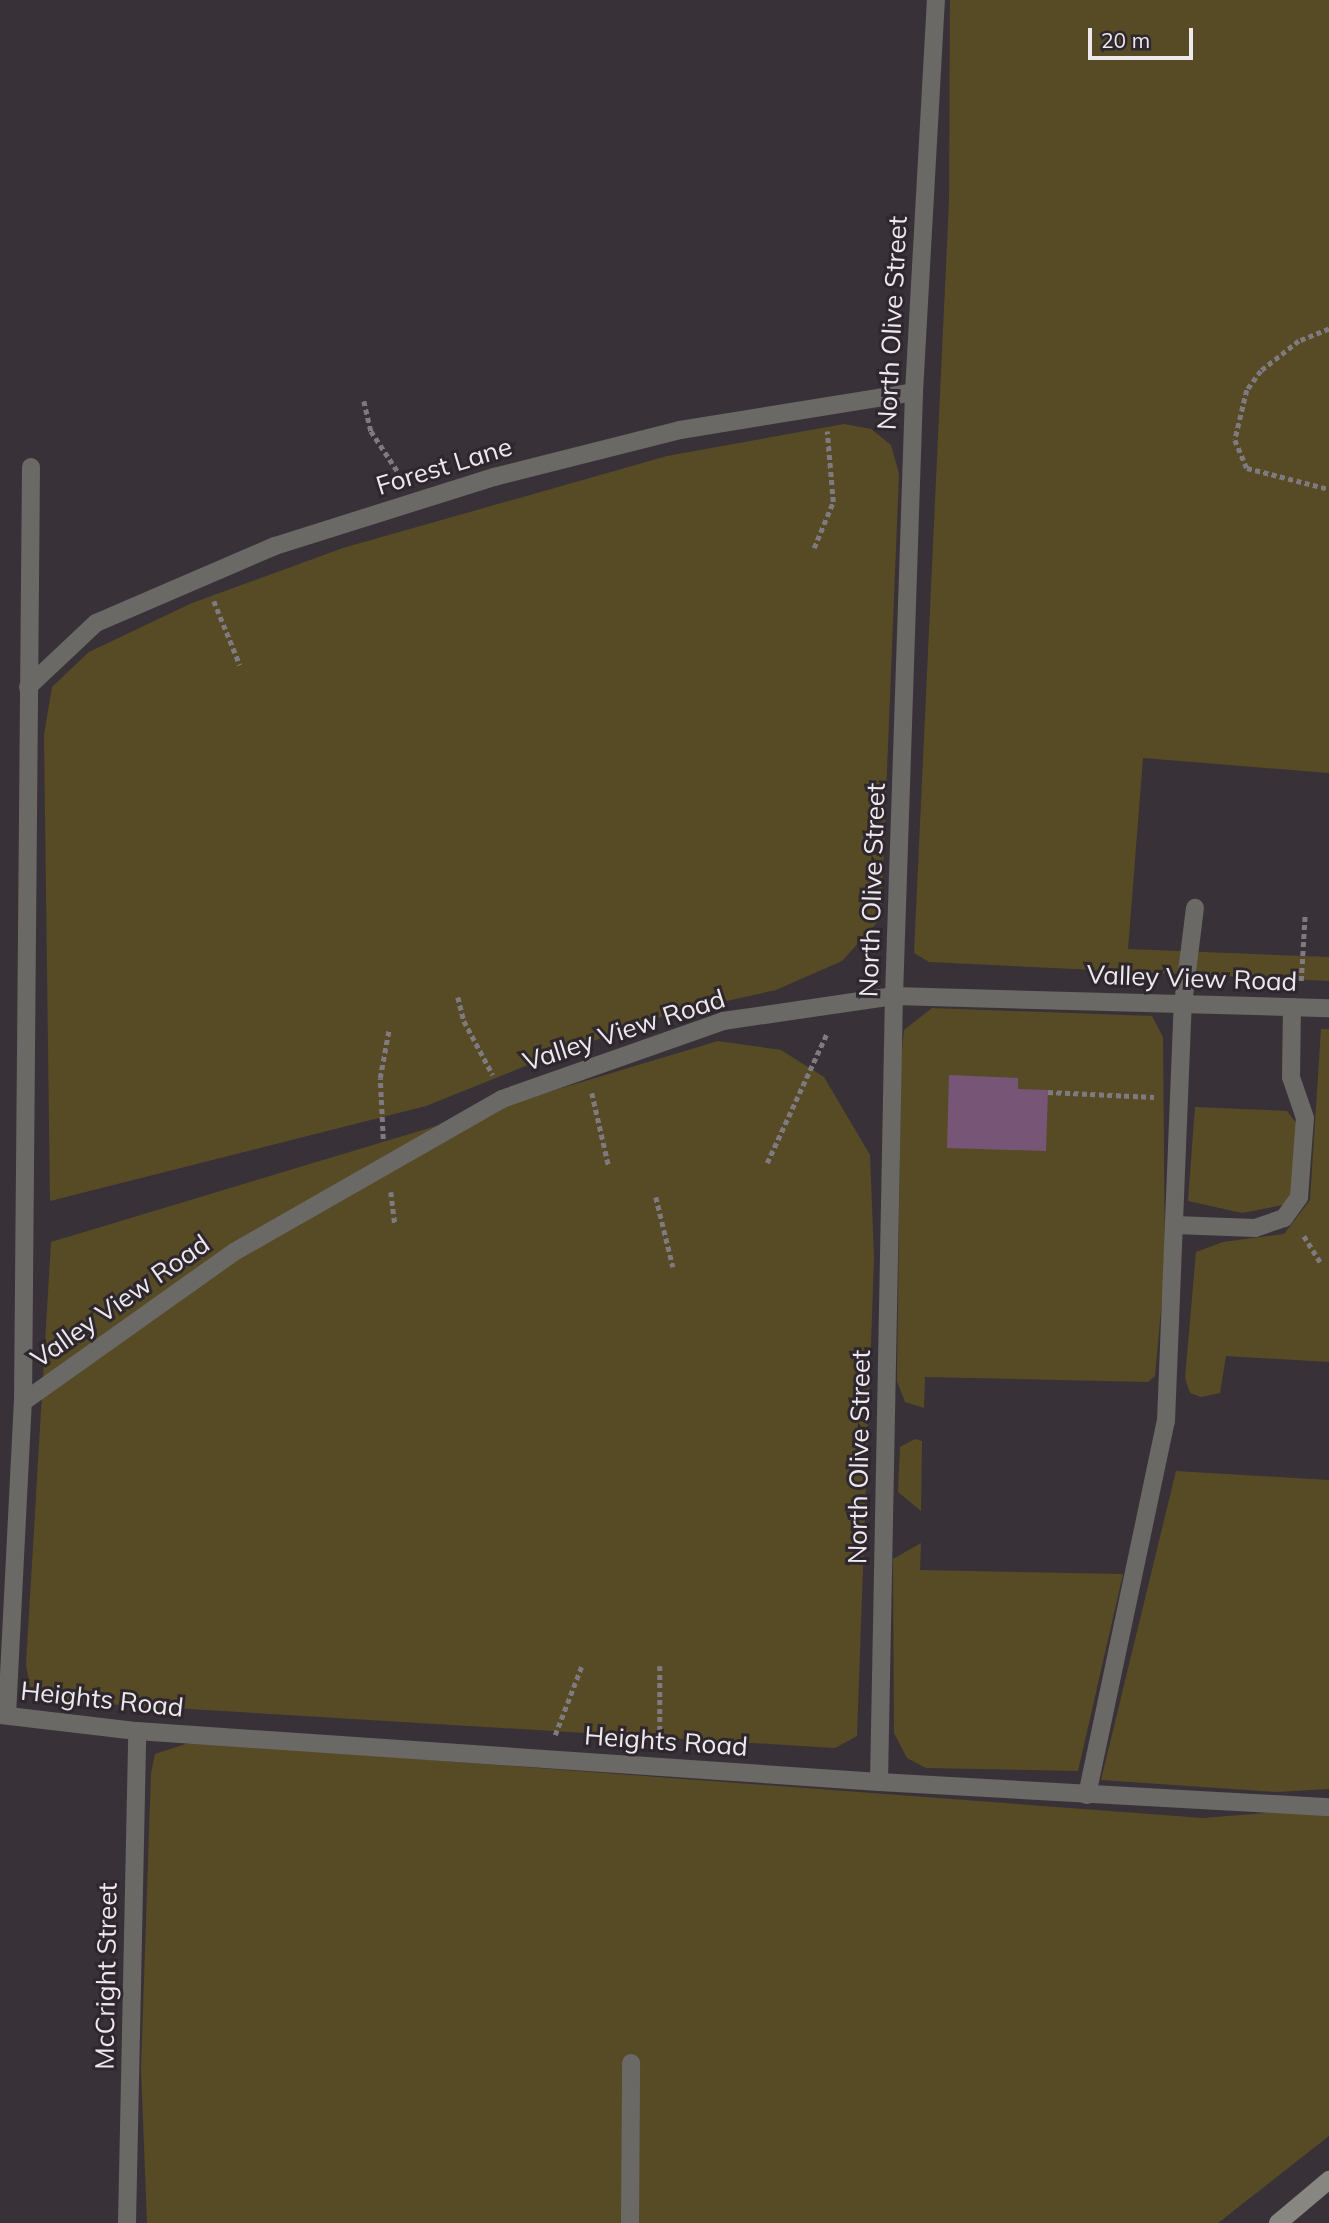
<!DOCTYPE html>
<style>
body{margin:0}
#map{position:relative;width:1329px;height:2223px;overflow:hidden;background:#383238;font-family:Mulish,sans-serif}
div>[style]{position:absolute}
.green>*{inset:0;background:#574b26}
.building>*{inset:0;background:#765576}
.path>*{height:4.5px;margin-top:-2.25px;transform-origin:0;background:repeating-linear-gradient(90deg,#7f7a7f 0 5px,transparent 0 8.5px)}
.service>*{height:18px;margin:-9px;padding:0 9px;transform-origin:9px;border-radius:9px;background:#6a6966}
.minor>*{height:18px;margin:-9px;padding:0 9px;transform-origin:9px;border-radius:9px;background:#6a6966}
.secondary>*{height:18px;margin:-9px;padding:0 9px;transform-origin:9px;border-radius:9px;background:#888681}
span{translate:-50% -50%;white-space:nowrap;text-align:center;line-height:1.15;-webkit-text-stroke:6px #2e282e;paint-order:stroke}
.street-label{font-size:26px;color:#ede9ed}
.scale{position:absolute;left:1088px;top:28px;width:105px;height:32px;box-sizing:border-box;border:4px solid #ede9ed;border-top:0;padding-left:9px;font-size:21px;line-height:24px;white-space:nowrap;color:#ede9ed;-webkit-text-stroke:5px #2e282e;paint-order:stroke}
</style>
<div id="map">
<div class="green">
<div style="clip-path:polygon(950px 0,1329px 0,1329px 773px,1143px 758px,1128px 949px,1329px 957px,1329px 981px,929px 962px,914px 953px,949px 201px)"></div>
<div style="clip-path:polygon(844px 424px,871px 429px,891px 445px,899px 474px,881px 918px,842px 961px,776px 990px,672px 1013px,548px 1057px,426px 1106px,50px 1201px,44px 735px,52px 687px,89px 652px,192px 603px,343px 548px,667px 456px)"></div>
<div style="clip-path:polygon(932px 1008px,1152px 1016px,1163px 1037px,1165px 1265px,1155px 1376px,1148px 1382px,925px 1377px,924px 1408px,905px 1402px,897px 1381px,901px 1062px,904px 1030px)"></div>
<div style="clip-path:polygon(1321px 1029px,1329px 1029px,1329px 1362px,1226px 1356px,1220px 1393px,1201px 1397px,1190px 1393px,1185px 1378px,1196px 1252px,1223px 1242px,1284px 1234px,1310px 1200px)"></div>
<div style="clip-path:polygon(718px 1041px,781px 1050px,824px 1077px,870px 1155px,874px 1258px,857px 1736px,835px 1748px,40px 1700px,31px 1690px,26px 1665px,51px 1242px)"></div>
<div style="clip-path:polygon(1195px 1107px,1287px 1111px,1302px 1131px,1293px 1194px,1283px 1205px,1242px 1213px,1188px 1201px)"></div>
<div style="clip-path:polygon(915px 1439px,922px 1441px,921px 1511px,898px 1492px,900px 1447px)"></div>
<div style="clip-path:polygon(1176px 1471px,1329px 1480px,1329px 1789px,1276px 1792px,1101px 1780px)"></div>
<div style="clip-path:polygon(921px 1543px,920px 1570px,1123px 1574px,1078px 1771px,926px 1768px,907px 1758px,894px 1733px,893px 1559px)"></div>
<div style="clip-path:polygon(192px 1742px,1203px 1818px,1329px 1808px,1329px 2136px,1218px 2223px,147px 2223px,141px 2069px,151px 1773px,155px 1754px)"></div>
</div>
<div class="building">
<div style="clip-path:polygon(949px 1075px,1018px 1078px,1018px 1089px,1048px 1090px,1046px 1151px,947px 1148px)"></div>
</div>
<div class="path">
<div style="left:1329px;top:329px;width:32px;rotate:158deg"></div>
<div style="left:1299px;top:341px;width:48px;rotate:141.7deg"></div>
<div style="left:1261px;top:371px;width:24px;rotate:126deg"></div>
<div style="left:1247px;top:390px;width:51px;rotate:103.5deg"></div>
<div style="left:1235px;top:440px;width:30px;rotate:67deg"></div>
<div style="left:1247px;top:468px;width:85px;rotate:14.4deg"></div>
<div style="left:364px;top:401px;width:31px;rotate:77deg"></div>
<div style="left:371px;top:431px;width:56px;rotate:56.6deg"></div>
<div style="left:814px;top:548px;width:50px;rotate:-67.6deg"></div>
<div style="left:833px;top:502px;width:71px;rotate:-94.8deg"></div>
<div style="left:214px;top:601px;width:69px;rotate:67.9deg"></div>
<div style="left:1301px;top:981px;width:67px;rotate:-86.6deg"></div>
<div style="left:458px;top:997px;width:25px;rotate:76deg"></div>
<div style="left:464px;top:1021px;width:61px;rotate:61.8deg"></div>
<div style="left:1048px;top:1092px;width:106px;rotate:2.7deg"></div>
<div style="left:592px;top:1093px;width:76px;rotate:77.1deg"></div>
<div style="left:383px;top:1139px;width:61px;rotate:-92.8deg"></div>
<div style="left:380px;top:1078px;width:50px;rotate:-79.6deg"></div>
<div style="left:767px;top:1163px;width:143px;rotate:-65.2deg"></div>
<div style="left:391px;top:1192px;width:31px;rotate:83deg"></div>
<div style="left:656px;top:1197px;width:72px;rotate:76.3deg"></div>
<div style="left:1304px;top:1236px;width:31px;rotate:58deg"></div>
<div style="left:660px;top:1666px;width:76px;rotate:90deg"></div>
<div style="left:555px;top:1735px;width:75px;rotate:-68.9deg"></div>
</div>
<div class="service">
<div style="left:1174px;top:1225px;width:81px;rotate:2.1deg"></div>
<div style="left:1255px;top:1228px;width:31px;rotate:-19deg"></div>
<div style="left:1284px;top:1218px;width:26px;rotate:-54deg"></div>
<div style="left:1299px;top:1197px;width:79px;rotate:-85.7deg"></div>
<div style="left:1305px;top:1118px;width:43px;rotate:-108.9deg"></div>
<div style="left:1291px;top:1077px;width:70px;rotate:-89.2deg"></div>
<div style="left:1087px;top:1795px;width:382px;rotate:-78.1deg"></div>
<div style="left:1166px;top:1421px;width:417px;rotate:-87.7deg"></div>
<div style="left:1183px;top:1004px;width:97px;rotate:-82.9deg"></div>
</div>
<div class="minor">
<div style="left:28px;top:687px;width:93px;rotate:-43.3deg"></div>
<div style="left:96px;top:623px;width:195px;rotate:-23.3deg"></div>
<div style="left:275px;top:546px;width:230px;rotate:-17.5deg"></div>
<div style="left:494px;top:477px;width:192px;rotate:-14.2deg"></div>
<div style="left:680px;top:430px;width:237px;rotate:-9.2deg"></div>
<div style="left:23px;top:1402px;width:259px;rotate:-35.4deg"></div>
<div style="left:234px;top:1252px;width:309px;rotate:-29.7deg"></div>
<div style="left:502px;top:1099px;width:234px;rotate:-19.4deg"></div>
<div style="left:723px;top:1021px;width:173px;rotate:-8.3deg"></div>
<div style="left:894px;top:996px;width:435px;rotate:1.6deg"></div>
<div style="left:0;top:1715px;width:138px;rotate:6.7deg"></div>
<div style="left:137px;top:1731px;width:744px;rotate:3.93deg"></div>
<div style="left:879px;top:1782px;width:451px;rotate:3.2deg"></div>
<div style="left:7px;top:1715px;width:313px;rotate:-87.1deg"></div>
<div style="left:23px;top:1402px;width:935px;rotate:-89.51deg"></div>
<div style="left:879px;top:1782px;width:786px;rotate:-88.91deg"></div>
<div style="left:894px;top:996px;width:604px;rotate:-88.1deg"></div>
<div style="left:914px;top:392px;width:393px;rotate:-86.8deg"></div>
<div style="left:127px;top:2223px;width:492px;rotate:-88.8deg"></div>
<div style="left:630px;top:2223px;width:160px;rotate:-89.6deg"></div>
</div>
<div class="secondary">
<div style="left:1278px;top:2223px;width:67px;rotate:-40.1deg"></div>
</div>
<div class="street-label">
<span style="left:892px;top:323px;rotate:-87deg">North Olive Street</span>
<span style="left:444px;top:466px;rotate:-17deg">Forest Lane</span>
<span style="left:872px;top:890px;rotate:-88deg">North Olive Street</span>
<span style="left:1192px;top:978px;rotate:2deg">Valley View Road</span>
<span style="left:624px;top:1030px;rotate:-18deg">Valley View Road</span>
<span style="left:120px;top:1301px;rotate:-35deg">Valley View Road</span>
<span style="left:859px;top:1457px;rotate:-89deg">North Olive Street</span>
<span style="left:102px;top:1699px;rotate:6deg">Heights Road</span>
<span style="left:666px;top:1741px;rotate:4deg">Heights Road</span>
<span style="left:106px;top:1976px;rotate:-89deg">McCright Street</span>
</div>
<div class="scale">20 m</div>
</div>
